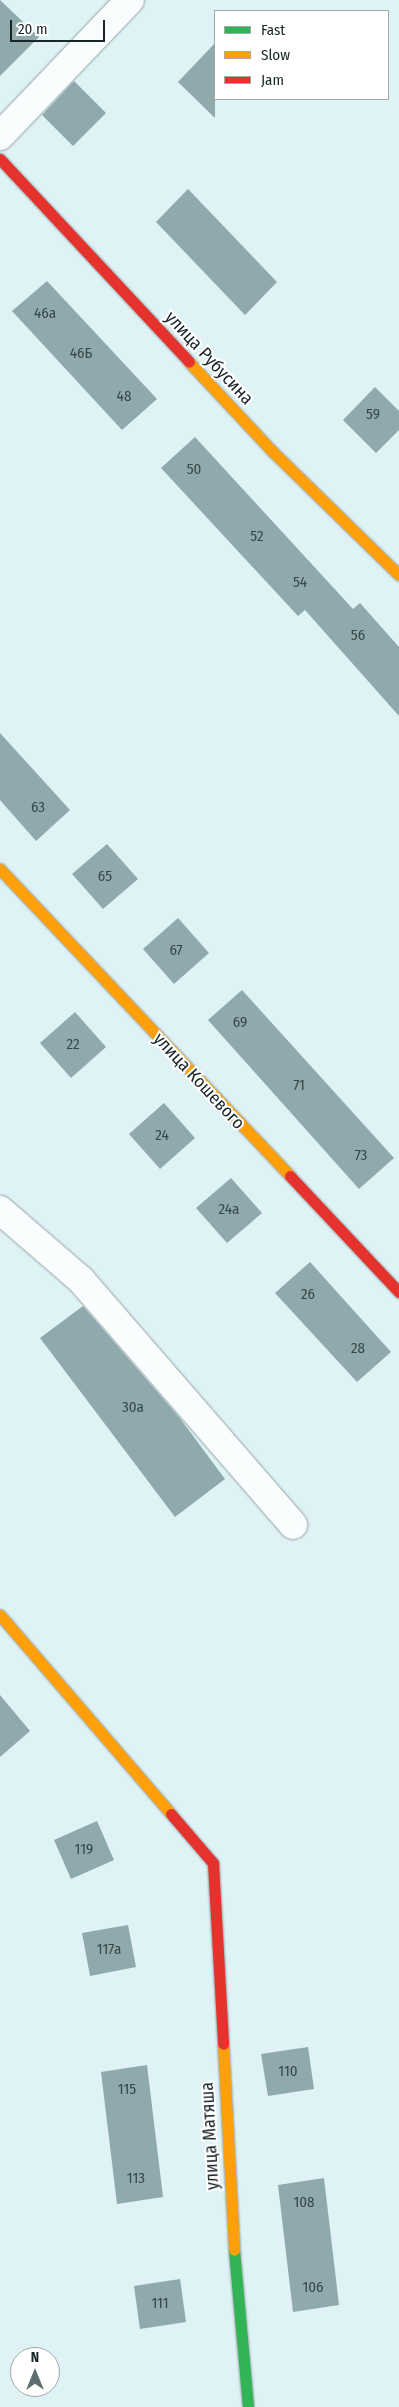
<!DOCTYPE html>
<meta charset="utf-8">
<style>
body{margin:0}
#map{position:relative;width:399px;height:2407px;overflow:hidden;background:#dff2f5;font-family:"Fira Sans Condensed",sans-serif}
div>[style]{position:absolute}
.building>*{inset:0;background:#90a9ad}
.roads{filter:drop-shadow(0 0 1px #96a5a7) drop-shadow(0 0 1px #96a5a7)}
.street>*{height:28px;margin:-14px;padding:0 14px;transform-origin:14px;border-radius:14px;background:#fafdfe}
.fast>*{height:11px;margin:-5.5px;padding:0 5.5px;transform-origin:5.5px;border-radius:5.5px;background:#30b455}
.slow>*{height:11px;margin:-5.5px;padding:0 5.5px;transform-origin:5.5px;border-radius:5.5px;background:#ff9f0a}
.jam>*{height:11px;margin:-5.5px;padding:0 5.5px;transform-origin:5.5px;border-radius:5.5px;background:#e5322d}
span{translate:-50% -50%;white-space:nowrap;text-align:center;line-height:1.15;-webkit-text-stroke:4px #fff;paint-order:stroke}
.number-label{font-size:15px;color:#374749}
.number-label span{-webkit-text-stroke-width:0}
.street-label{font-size:18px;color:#192628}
.legend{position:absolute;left:214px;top:10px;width:175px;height:90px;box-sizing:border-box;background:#fff;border:1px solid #a3a8a9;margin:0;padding:6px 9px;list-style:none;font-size:15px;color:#192628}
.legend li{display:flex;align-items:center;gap:10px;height:25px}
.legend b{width:25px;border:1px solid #a3a8a9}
.north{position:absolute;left:10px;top:2347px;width:50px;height:50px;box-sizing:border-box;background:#fff;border:1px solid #a3a8a9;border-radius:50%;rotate:0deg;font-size:14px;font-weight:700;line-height:20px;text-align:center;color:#192628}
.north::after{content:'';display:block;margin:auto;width:18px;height:22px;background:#5e6d70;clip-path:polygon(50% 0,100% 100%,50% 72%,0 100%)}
.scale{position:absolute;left:10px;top:20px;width:95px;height:22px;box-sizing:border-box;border:2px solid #192628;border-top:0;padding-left:6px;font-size:15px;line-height:18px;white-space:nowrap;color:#192628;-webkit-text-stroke:4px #fff;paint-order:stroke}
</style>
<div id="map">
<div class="building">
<div style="clip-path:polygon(0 0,39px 37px,0 76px)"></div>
<div style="clip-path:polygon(215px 43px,215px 118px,178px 82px)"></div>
<div style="clip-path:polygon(74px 81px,106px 113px,73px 146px,42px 115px)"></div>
<div style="clip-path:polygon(188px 189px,277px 282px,245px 315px,156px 222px)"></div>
<div style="clip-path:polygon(47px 281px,157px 399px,122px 430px,12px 311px)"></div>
<div style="clip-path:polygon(375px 387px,399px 411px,399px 430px,376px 453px,343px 420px)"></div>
<div style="clip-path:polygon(195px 437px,353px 609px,360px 603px,399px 647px,399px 716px,305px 610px,298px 616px,161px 468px)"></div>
<div style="clip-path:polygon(0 733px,70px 810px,36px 841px,0 800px)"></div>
<div style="clip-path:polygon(107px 844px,138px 879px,103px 909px,72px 874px)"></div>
<div style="clip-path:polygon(178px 918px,209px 953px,174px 984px,143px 949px)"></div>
<div style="clip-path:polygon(242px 990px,394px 1158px,359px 1189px,208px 1020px)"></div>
<div style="clip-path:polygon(75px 1012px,106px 1047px,71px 1078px,40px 1043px)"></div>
<div style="clip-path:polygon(164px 1103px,195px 1138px,160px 1169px,129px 1134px)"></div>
<div style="clip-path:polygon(231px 1178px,262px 1213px,227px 1243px,196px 1208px)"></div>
<div style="clip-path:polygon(310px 1262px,391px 1352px,357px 1382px,275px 1293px)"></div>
<div style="clip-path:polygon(83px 1306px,179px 1417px,225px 1479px,175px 1517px,40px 1338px)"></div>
<div style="clip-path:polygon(0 1695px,30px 1731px,0 1757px)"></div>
<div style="clip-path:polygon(97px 1821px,114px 1860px,71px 1879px,54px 1840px)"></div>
<div style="clip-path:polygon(128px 1925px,136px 1967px,90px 1976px,82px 1933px)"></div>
<div style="clip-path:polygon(308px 2047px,314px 2089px,268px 2096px,261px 2054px)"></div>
<div style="clip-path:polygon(147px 2065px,163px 2197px,117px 2204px,101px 2072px)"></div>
<div style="clip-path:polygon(324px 2178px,339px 2305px,293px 2312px,278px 2185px)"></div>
<div style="clip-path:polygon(180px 2279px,186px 2322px,140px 2329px,134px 2286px)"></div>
</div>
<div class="roads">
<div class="street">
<div style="left:0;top:136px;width:188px;rotate:-46.3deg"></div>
<div style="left:0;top:1210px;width:107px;rotate:40.8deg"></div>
<div style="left:81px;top:1280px;width:324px;rotate:49.1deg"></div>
</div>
<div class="fast">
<div style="left:234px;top:2250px;width:158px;rotate:84.9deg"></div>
</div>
<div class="slow">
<div style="left:189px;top:362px;width:122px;rotate:47deg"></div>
<div style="left:272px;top:451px;width:177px;rotate:44.3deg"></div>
<div style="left:0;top:869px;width:422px;rotate:46.6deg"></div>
<div style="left:0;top:1615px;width:262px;rotate:49.3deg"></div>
<div style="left:223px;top:2044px;width:206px;rotate:86.9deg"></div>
</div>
<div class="jam">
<div style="left:0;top:159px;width:277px;rotate:47deg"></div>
<div style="left:290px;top:1176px;width:159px;rotate:46.8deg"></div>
<div style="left:171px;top:1814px;width:65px;rotate:49.4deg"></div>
<div style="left:213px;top:1863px;width:181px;rotate:86.8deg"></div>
</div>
</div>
<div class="number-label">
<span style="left:45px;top:314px">46а</span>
<span style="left:81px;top:354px">46Б</span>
<span style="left:124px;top:397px">48</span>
<span style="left:373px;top:415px">59</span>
<span style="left:194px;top:470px">50</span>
<span style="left:257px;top:537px">52</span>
<span style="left:300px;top:583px">54</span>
<span style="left:358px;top:636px">56</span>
<span style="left:38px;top:808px">63</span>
<span style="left:105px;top:877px">65</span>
<span style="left:176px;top:951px">67</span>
<span style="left:240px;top:1023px">69</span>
<span style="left:73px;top:1045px">22</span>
<span style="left:299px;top:1086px">71</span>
<span style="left:162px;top:1136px">24</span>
<span style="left:361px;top:1156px">73</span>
<span style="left:229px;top:1210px">24а</span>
<span style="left:308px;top:1295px">26</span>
<span style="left:358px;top:1349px">28</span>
<span style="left:133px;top:1408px">30а</span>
<span style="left:84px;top:1850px">119</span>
<span style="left:109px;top:1950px">117а</span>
<span style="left:288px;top:2072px">110</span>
<span style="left:127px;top:2090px">115</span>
<span style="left:136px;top:2179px">113</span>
<span style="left:304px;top:2203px">108</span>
<span style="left:313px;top:2288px">106</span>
<span style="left:160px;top:2304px">111</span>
</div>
<div class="street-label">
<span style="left:209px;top:358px;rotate:47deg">улица Рубусина</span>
<span style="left:199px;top:1081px;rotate:47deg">улица Кошевого</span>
<span style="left:210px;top:2136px;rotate:-93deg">улица Матяша</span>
</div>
<ul class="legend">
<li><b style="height:6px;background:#30b455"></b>Fast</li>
<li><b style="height:6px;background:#ff9f0a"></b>Slow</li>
<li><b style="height:6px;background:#e5322d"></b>Jam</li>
</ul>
<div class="north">N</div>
<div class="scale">20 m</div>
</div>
